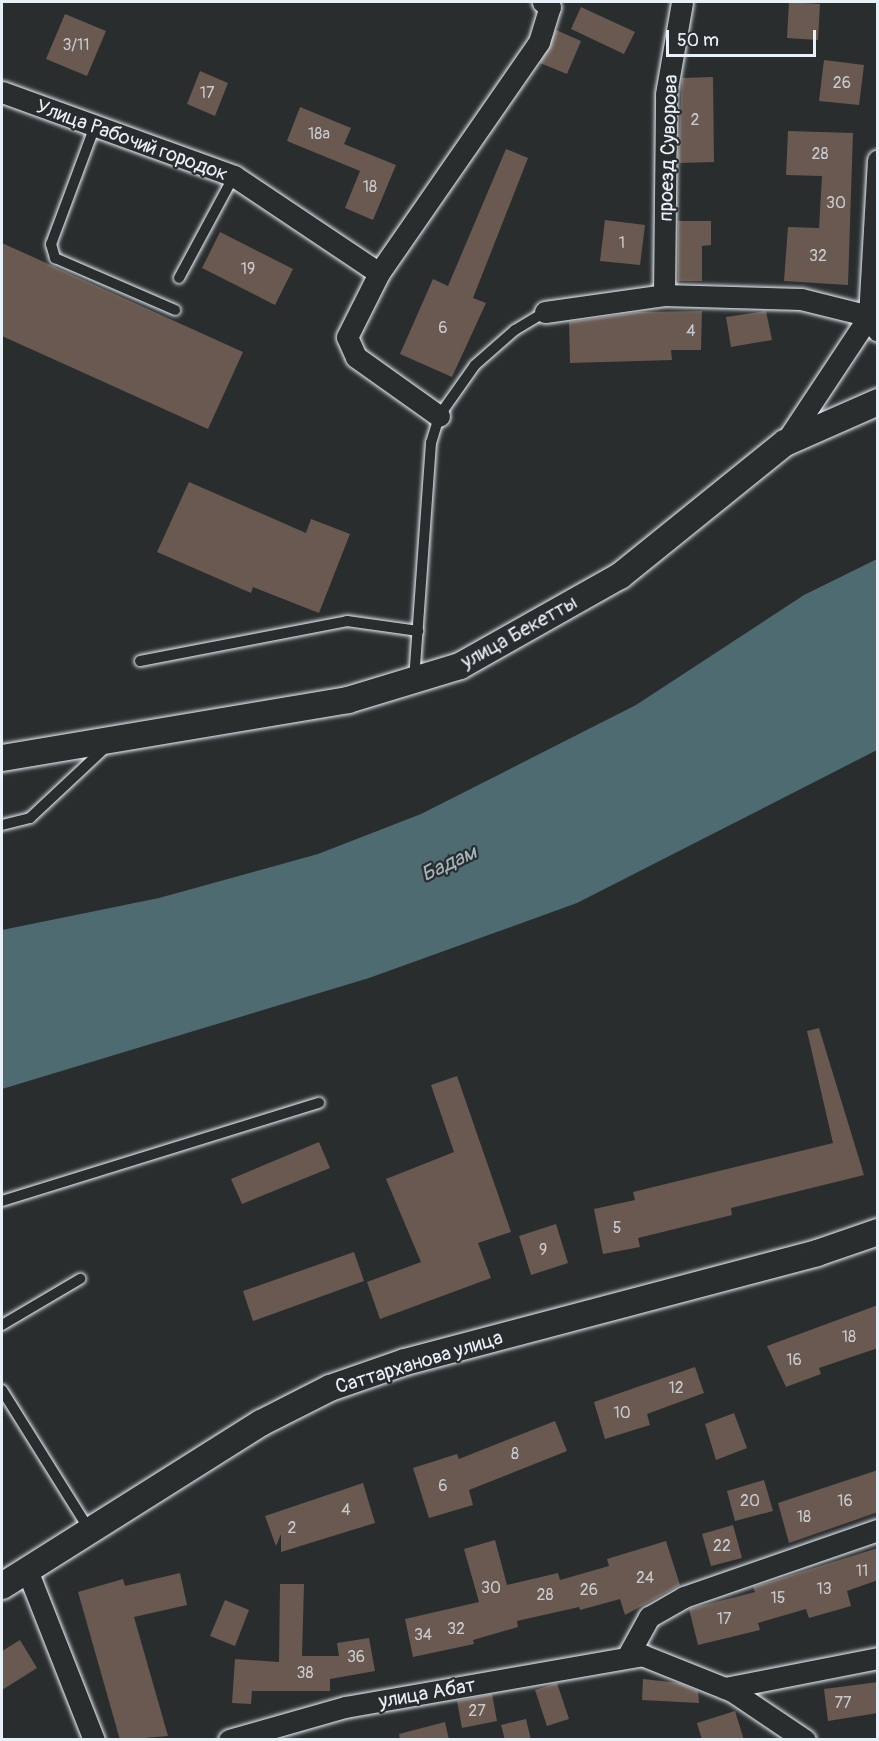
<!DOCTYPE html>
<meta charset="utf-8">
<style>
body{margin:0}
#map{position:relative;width:879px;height:1741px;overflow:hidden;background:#2a2d2e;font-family:Pangolin,sans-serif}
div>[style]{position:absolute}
.water>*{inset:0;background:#4d6b71}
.building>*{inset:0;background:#695951}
.roads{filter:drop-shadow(0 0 2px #e8f1f8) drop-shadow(0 0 2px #e8f1f8)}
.service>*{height:10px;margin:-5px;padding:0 5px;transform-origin:5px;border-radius:5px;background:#2a2d2e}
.minor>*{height:21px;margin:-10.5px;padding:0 10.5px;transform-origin:10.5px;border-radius:10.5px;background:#2a2d2e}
.tertiary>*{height:26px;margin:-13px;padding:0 13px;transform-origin:13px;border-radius:13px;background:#2a2d2e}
span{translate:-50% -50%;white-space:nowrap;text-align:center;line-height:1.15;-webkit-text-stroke:4.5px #2a2d2e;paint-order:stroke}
.number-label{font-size:16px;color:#c8cbce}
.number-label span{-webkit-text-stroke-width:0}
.street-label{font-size:20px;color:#e8f1f8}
.water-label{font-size:21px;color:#a2b5bb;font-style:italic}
.frame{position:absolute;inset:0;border:3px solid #e8f1f8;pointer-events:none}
.scale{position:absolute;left:666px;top:30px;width:150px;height:27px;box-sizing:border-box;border:3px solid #e8f1f8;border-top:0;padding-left:8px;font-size:18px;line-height:21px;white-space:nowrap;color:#e8f1f8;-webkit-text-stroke:4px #2a2d2e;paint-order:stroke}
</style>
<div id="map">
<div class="water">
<div style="clip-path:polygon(877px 559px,877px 750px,577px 903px,369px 978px,2px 1089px,2px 930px,159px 898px,318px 854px,421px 814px,636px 705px,804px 595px)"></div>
</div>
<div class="building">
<div style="clip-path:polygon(789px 2px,820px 4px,818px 40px,787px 38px)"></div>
<div style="clip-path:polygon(581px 7px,635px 32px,624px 54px,571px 29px)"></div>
<div style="clip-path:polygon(65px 14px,106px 31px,87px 76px,46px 59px)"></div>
<div style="clip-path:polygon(556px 30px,581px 41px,567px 74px,540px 63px)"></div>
<div style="clip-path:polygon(824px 60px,864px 65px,859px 105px,819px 101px)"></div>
<div style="clip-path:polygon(200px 71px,228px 83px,215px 116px,187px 104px)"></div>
<div style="clip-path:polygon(713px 77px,714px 162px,678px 163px,682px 78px)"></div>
<div style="clip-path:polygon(300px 107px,351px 128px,344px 144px,396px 165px,373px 220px,345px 208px,360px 171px,287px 141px)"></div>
<div style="clip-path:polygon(788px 131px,853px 133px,848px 285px,784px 281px,788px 227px,819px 228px,822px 176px,786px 175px)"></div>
<div style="clip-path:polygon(506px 149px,528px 158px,473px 298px,486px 303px,452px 377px,400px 354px,433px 279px,448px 286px)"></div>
<div style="clip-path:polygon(605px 220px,645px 225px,640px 265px,600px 261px)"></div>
<div style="clip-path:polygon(678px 221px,711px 221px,711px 245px,702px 246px,702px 281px,678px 281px)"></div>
<div style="clip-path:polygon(220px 232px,293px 269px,275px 305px,202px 268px)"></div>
<div style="clip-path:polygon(2px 243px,243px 352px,208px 429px,2px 336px)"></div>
<div style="clip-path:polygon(702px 311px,701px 350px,671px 350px,672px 360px,570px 363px,569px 322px,638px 312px)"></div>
<div style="clip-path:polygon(766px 311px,772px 340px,731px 347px,726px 317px)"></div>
<div style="clip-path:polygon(189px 482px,306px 533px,311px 519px,350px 534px,319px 613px,253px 587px,251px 593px,157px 552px)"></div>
<div style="clip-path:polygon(819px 1028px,864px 1175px,731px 1208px,732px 1215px,638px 1238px,640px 1247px,603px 1254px,594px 1209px,635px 1200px,633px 1192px,833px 1143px,807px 1031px)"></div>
<div style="clip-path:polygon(457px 1076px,511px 1232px,478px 1243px,491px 1278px,380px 1319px,367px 1282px,421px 1262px,386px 1179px,454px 1152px,431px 1085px)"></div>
<div style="clip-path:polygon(319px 1142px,330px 1168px,242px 1204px,231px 1179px)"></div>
<div style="clip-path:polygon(556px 1224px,568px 1263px,531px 1275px,519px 1236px)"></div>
<div style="clip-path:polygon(354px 1252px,364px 1281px,253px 1321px,243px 1291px)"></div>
<div style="clip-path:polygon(878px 1305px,878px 1348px,819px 1368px,821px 1374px,786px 1387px,767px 1346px)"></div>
<div style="clip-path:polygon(695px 1367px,704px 1393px,647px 1414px,650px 1425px,605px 1439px,594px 1402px)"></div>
<div style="clip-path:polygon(734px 1413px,747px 1448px,716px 1460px,705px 1424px)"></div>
<div style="clip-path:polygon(555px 1421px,567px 1451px,469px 1490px,473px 1505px,429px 1518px,413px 1468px,457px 1454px,459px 1459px)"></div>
<div style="clip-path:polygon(878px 1470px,878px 1512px,789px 1543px,778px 1503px)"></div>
<div style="clip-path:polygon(764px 1480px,773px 1511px,735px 1521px,727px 1491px)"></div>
<div style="clip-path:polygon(363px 1483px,375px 1523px,281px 1552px,281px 1534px,276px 1546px,265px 1516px)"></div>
<div style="clip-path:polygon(733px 1525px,742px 1558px,711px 1566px,702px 1534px)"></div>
<div style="clip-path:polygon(495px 1540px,507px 1585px,558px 1573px,560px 1580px,609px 1566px,607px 1559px,666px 1541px,680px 1585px,625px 1615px,620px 1599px,580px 1610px,579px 1607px,517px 1621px,518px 1627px,473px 1640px,474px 1644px,413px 1657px,405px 1619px,479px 1602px,464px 1549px)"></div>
<div style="clip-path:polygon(878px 1548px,878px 1580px,847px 1591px,851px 1606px,809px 1618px,806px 1609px,758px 1623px,760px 1630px,698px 1645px,689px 1609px,755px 1592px,753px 1587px)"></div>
<div style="clip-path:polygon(180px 1573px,187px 1605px,134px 1617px,168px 1736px,120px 1740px,78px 1592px,123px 1579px,125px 1586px)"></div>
<div style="clip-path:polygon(280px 1584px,304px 1584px,302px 1656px,339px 1656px,337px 1643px,369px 1638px,375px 1671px,330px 1679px,330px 1691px,252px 1691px,251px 1704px,232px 1703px,235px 1659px,279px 1662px)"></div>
<div style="clip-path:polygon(225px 1600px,249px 1610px,235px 1646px,210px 1636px)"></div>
<div style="clip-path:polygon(20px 1640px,37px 1668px,2px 1690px,2px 1651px)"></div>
<div style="clip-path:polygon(643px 1679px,679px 1683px,698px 1691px,699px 1703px,642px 1700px)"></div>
<div style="clip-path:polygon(878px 1682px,878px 1713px,828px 1721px,824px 1689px)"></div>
<div style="clip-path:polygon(557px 1683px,569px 1719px,547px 1726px,535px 1690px)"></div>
<div style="clip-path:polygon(492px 1694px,497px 1721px,462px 1728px,457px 1701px)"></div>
<div style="clip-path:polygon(735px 1711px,744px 1740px,702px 1740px,697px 1723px)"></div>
<div style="clip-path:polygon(526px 1719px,531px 1740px,505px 1740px,501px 1725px)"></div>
<div style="clip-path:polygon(445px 1722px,449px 1740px,400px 1740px,399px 1734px)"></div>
</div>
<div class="roads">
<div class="service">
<div style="left:95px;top:126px;width:126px;rotate:110.4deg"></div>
<div style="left:51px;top:244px;width:15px;rotate:74deg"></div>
<div style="left:55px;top:258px;width:131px;rotate:23.4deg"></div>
<div style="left:179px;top:278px;width:116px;rotate:-61.7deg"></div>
<div style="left:140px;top:661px;width:211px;rotate:-10.9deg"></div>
<div style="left:347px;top:621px;width:72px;rotate:8deg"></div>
<div style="left:414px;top:680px;width:238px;rotate:-85.9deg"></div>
<div style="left:431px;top:443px;width:28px;rotate:-73deg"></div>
<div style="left:439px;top:416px;width:62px;rotate:-54.8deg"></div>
<div style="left:475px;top:365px;width:53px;rotate:-41.2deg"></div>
<div style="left:515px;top:330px;width:35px;rotate:-31deg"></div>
<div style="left:2px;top:825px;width:29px;rotate:-14deg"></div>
<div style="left:30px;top:818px;width:105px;rotate:-43.1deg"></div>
<div style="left:2px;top:1201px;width:332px;rotate:-17.2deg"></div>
<div style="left:2px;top:1325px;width:91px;rotate:-30.5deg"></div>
<div style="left:2px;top:1390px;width:164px;rotate:58deg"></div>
</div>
<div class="minor">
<div style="left:2px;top:92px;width:247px;rotate:19.9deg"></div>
<div style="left:234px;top:176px;width:174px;rotate:33.8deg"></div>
<div style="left:664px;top:295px;width:201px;rotate:-89.4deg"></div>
<div style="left:666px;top:94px;width:93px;rotate:-80.1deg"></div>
<div style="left:545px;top:312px;width:120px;rotate:-8.1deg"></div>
<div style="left:664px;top:295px;width:137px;rotate:1.7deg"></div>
<div style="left:801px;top:299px;width:70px;rotate:14deg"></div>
<div style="left:869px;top:316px;width:17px;rotate:59deg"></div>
<div style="left:439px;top:416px;width:102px;rotate:-144.6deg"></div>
<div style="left:356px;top:357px;width:22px;rotate:-114deg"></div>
<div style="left:347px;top:337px;width:72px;rotate:-63.4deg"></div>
<div style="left:379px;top:273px;width:281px;rotate:-55.3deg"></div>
<div style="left:539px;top:42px;width:37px;rotate:-73deg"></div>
<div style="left:550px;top:7px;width:9px;rotate:-144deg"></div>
<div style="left:785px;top:443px;width:152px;rotate:-56.5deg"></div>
<div style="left:869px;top:316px;width:156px;rotate:-86.7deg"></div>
<div style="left:27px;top:1570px;width:183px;rotate:68.5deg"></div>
<div style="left:627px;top:1657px;width:46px;rotate:-61.2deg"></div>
<div style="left:649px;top:1617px;width:40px;rotate:-29.7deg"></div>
<div style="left:684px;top:1597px;width:205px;rotate:-19.1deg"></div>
<div style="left:725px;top:1688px;width:156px;rotate:-11.1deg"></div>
<div style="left:229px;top:1740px;width:121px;rotate:-15.9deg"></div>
<div style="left:345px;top:1707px;width:302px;rotate:-9.9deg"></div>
<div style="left:642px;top:1655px;width:97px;rotate:21.8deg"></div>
<div style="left:732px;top:1691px;width:88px;rotate:33.9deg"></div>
</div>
<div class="tertiary">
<div style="left:2px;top:758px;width:351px;rotate:-9.5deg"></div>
<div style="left:348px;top:700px;width:117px;rotate:-16.9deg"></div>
<div style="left:460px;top:666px;width:184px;rotate:-29.4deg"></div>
<div style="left:620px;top:576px;width:212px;rotate:-38.9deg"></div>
<div style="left:785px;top:443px;width:102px;rotate:-23.8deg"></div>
<div style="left:2px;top:1586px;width:306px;rotate:-32.2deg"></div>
<div style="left:261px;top:1423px;width:77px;rotate:-26.9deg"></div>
<div style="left:330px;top:1388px;width:79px;rotate:-19.1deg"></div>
<div style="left:405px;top:1362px;width:426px;rotate:-14.8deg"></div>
<div style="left:817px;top:1253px;width:65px;rotate:-19deg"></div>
</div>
</div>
<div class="number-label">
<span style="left:76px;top:45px">3/11</span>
<span style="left:842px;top:83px">26</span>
<span style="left:207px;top:93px">17</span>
<span style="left:695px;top:120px">2</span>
<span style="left:319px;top:134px">18а</span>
<span style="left:820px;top:154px">28</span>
<span style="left:370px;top:187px">18</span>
<span style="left:836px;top:203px">30</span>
<span style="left:622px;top:243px">1</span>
<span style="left:818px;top:256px">32</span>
<span style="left:248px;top:269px">19</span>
<span style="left:443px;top:328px">6</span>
<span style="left:691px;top:331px">4</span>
<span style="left:617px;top:1228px">5</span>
<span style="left:543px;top:1250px">9</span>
<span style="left:849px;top:1337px">18</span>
<span style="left:794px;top:1360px">16</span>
<span style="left:676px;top:1388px">12</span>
<span style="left:622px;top:1413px">10</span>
<span style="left:515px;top:1454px">8</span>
<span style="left:443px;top:1486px">6</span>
<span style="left:750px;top:1501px">20</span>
<span style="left:845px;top:1501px">16</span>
<span style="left:346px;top:1510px">4</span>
<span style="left:804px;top:1517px">18</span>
<span style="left:292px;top:1528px">2</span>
<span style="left:722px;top:1546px">22</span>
<span style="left:862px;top:1571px">11</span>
<span style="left:645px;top:1578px">24</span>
<span style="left:491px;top:1588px">30</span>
<span style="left:824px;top:1589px">13</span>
<span style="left:589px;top:1590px">26</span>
<span style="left:545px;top:1595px">28</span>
<span style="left:778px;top:1598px">15</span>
<span style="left:724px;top:1619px">17</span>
<span style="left:456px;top:1629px">32</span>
<span style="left:423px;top:1635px">34</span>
<span style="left:356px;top:1657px">36</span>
<span style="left:305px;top:1673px">38</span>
<span style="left:843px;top:1703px">77</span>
<span style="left:477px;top:1711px">27</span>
</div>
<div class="street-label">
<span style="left:132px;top:140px;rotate:20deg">Улица Рабочий городок</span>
<span style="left:668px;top:148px;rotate:-88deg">проезд Суворова</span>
<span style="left:519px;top:632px;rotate:-29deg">улица Бекетты</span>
<span style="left:419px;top:1362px;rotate:-17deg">Саттарханова улица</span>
<span style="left:427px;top:1693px;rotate:-10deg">улица Абат</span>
</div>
<div class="water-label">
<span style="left:449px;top:864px;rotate:-25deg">Бадам</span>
</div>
<div class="frame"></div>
<div class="scale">50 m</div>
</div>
